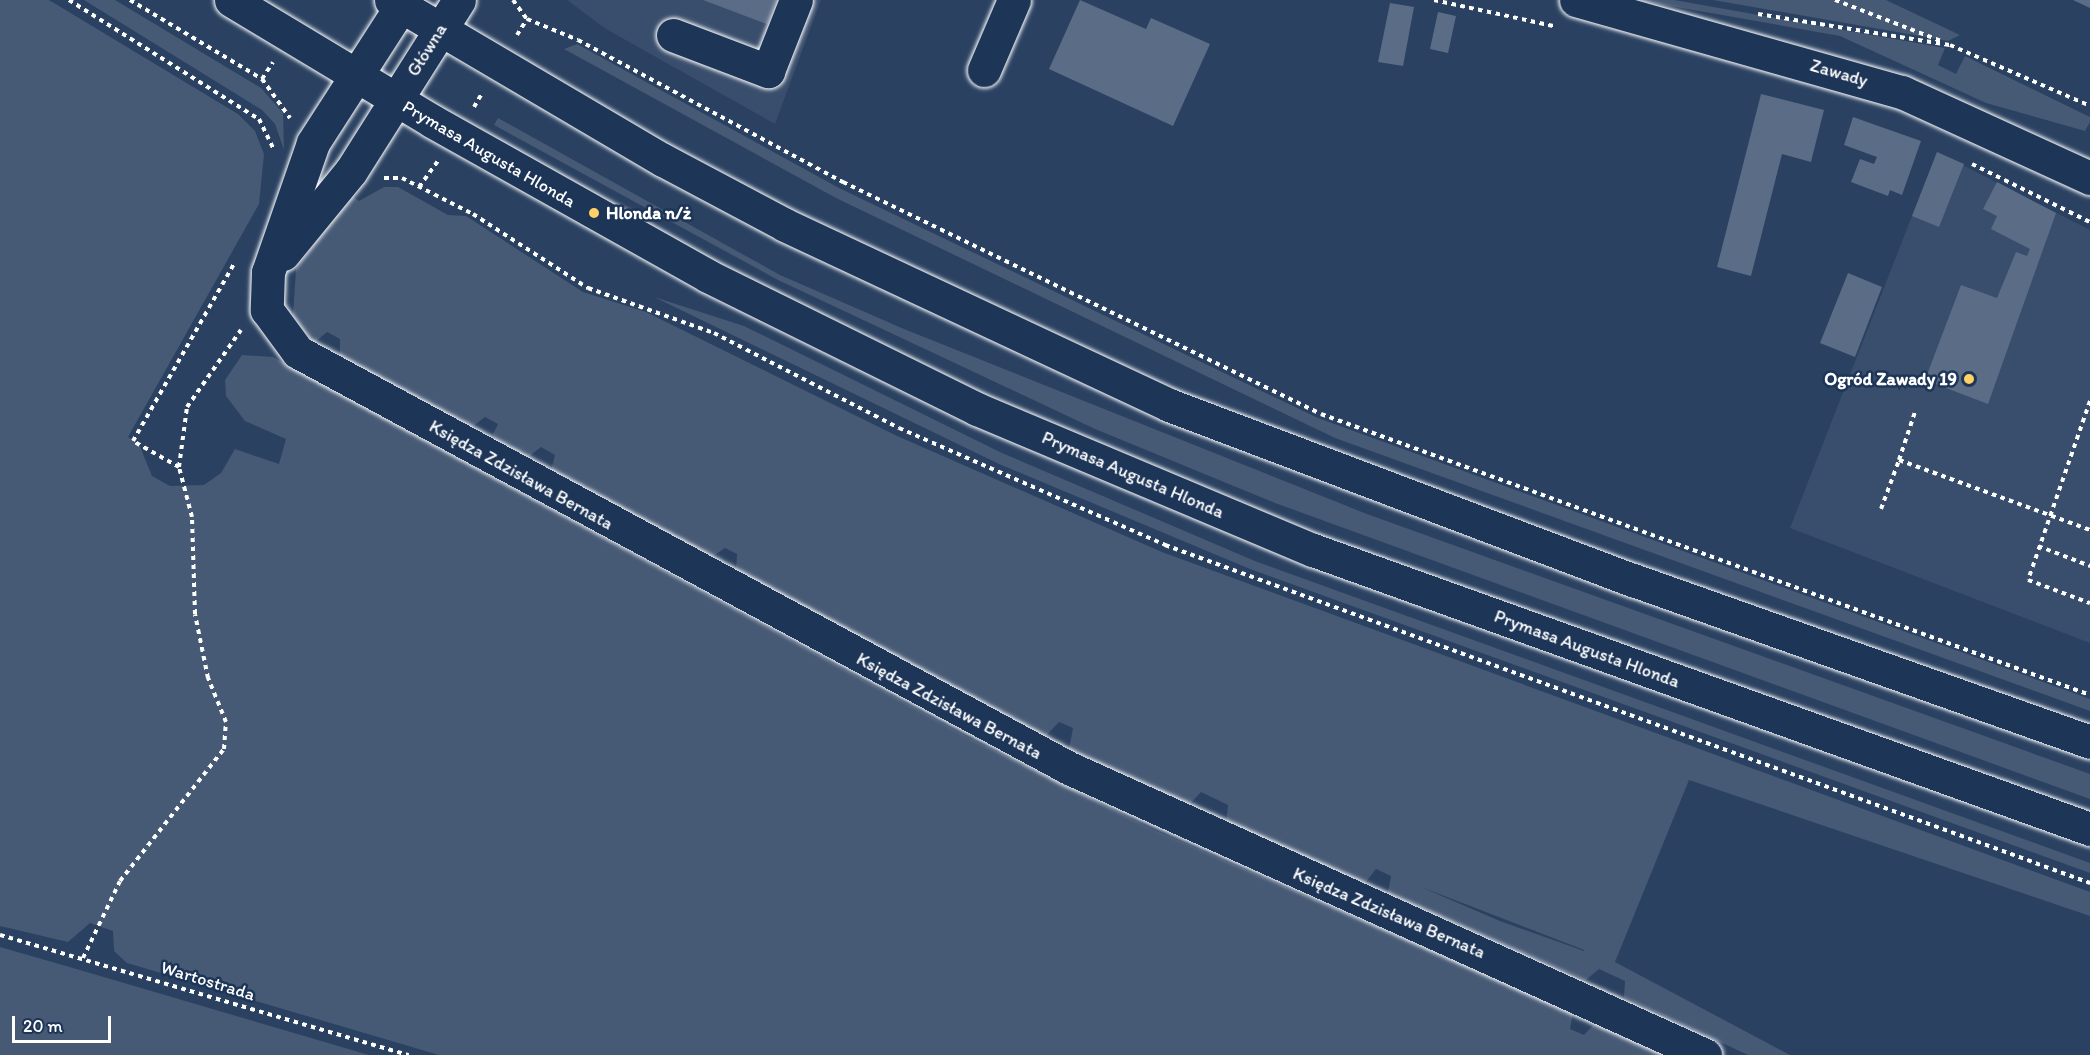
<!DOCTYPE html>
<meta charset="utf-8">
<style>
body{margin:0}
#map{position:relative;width:2090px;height:1055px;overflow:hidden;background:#2a4161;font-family:Itim,sans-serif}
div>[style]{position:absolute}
.built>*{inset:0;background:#394e6c}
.green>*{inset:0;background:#465975}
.building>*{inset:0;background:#5b6c86}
.path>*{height:4px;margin-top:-2px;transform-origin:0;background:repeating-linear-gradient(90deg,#fff 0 4.5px,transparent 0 9px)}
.roads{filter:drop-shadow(0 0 2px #fff) drop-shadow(0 0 2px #fff)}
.minor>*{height:33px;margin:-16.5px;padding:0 16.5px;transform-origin:16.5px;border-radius:16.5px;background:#1d3557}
.major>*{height:33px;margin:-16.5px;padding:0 16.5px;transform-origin:16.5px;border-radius:16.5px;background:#1d3557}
.dots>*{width:16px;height:16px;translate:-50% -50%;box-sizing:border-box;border:3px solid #1d3557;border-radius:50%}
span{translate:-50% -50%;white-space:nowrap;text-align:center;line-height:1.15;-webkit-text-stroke:5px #1d3557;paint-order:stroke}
.street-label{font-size:18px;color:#fff}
.poi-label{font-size:18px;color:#fff;font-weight:700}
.left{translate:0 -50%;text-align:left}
.right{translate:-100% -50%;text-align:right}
.scale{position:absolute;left:12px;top:1016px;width:99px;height:27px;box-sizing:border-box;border:3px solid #fff;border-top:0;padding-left:8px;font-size:18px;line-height:21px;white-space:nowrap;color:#fff;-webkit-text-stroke:4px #1d3557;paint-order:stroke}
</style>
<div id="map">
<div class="built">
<div style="clip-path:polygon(567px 0,821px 0,775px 124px,606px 29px)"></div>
<div style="clip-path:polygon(1937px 152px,2090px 230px,2090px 643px,1790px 528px)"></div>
</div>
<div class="green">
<div style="clip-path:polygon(0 0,49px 0,238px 114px,255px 131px,264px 154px,259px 204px,128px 437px,139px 444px,152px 476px,170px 486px,204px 485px,221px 473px,235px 449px,279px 464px,286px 439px,245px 421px,226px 396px,225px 380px,242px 355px,273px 357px,971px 739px,1154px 830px,1573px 1012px,1570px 1029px,1584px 1035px,1596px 1022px,1666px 1055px,439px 1055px,127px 963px,114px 951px,113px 931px,90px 923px,68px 942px,0 926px)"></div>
<div style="clip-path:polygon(84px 0,115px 0,261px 88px,283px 113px,284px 150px,275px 124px,262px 110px)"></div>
<div style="clip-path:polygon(1637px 0,1674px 0,1945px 48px,1938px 65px,1956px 74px,1965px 56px,2090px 117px,2090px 122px,2085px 131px,1986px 103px,1840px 36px)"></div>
<div style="clip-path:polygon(1713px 0,1886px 0,1960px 35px,1948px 41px)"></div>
<div style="clip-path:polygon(577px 44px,839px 188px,1318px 418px,2090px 699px,2090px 711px,1335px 438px,836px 198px,564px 49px)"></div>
<div style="clip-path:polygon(498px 118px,780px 275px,904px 329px,1367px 514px,2090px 774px,2090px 799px,1275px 503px,1095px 429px,778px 280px,494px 125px)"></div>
<div style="clip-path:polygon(evenodd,384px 187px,398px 187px,448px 215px,466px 216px,583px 292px,646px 312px,895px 435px,1162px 552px,2090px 892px,2090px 916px,1689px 780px,1615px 962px,1790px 1055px,1748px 1055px,1624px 997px,1625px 981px,1599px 969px,1586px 980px,1388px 893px,1391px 876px,1376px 869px,1365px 883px,1226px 824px,1228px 805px,1201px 792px,1189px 805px,1069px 749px,1073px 728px,1059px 722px,1045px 737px,736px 571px,737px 554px,725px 548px,712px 557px,551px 471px,555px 455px,541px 447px,527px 458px,496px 441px,493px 434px,498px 424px,485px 417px,471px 428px,340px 356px,340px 339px,327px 332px,314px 343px,293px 315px,296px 269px,351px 195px,359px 201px,384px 187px,1421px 887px,1584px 950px,1584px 951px,1500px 921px,1421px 887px)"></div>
<div style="clip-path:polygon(654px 297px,744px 326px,1002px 453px,1255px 561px,2090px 863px,2090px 873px,1250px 569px,999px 464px)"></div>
<div style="clip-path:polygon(0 947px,80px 970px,369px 1055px,0 1055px)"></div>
</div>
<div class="building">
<div style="clip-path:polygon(703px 0,776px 0,767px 24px)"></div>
<div style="clip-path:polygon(1080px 0,1146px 29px,1151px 18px,1210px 44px,1173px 126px,1049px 69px)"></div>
<div style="clip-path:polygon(2073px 0,2090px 0,2090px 8px)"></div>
<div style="clip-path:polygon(1390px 3px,1414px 7px,1403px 66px,1378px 62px)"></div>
<div style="clip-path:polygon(1438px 12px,1456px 16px,1448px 53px,1430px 49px)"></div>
<div style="clip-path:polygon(1761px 94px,1824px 110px,1811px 162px,1782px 154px,1751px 276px,1717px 267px)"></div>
<div style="clip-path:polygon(1853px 117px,1921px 141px,1902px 195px,1890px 190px,1888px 196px,1851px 182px,1860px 159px,1874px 164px,1877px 157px,1844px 145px)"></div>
<div style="clip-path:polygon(1937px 152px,1964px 164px,1939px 227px,1912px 216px)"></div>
<div style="clip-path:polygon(1997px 182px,2056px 213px,1988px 404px,1925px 380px,1961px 285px,1997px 298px,2016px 252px,2027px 256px,2030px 249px,1991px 229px,1997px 216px,1983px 209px)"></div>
<div style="clip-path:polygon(1848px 273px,1882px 287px,1855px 357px,1820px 343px)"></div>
</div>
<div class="path">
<div style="left:69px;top:0;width:224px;rotate:32.1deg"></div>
<div style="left:259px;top:119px;width:34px;rotate:64deg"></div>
<div style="left:130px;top:0;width:154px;rotate:30.9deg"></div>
<div style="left:262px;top:79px;width:48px;rotate:54.3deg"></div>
<div style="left:513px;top:0;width:24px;rotate:54deg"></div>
<div style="left:527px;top:19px;width:55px;rotate:22.4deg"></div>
<div style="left:578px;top:40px;width:301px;rotate:28.2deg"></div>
<div style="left:843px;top:182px;width:531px;rotate:25.89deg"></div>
<div style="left:1321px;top:414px;width:819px;rotate:20.07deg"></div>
<div style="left:1434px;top:0;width:122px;rotate:12.3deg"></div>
<div style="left:1835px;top:0;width:114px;rotate:21.1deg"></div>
<div style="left:1758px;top:14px;width:194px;rotate:9.2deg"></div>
<div style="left:1950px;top:45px;width:153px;rotate:23.5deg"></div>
<div style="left:517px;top:35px;width:19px;rotate:-58deg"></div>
<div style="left:262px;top:79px;width:20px;rotate:-57deg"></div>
<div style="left:474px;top:107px;width:16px;rotate:-60deg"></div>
<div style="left:1972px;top:164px;width:131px;rotate:26.2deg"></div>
<div style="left:384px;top:178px;width:18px"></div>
<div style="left:402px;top:178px;width:80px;rotate:26.9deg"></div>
<div style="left:473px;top:214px;width:137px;rotate:32.8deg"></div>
<div style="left:588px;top:288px;width:134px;rotate:19.7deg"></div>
<div style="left:714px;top:333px;width:208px;rotate:27.2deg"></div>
<div style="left:899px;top:428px;width:291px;rotate:23.7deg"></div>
<div style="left:1165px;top:545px;width:985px;rotate:20.07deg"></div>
<div style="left:419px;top:187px;width:32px;rotate:-54deg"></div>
<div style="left:2090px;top:401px;width:189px;rotate:109.1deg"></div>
<div style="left:2028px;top:580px;width:66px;rotate:20.4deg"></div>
<div style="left:1899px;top:460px;width:51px;rotate:-71.6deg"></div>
<div style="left:179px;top:467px;width:53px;rotate:-150.5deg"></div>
<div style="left:133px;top:441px;width:204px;rotate:-60.3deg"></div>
<div style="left:1881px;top:509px;width:52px;rotate:-69.8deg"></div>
<div style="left:1899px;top:460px;width:203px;rotate:20.1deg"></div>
<div style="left:2038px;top:546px;width:56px;rotate:21deg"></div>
<div style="left:0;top:935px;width:426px;rotate:16.4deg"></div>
<div style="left:83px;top:958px;width:85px;rotate:-64.3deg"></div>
<div style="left:120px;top:881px;width:168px;rotate:-51.8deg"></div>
<div style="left:224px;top:749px;width:27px;rotate:-86deg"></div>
<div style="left:226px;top:722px;width:48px;rotate:-112.2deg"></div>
<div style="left:208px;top:678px;width:65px;rotate:-101.5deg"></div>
<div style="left:195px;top:614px;width:97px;rotate:-91.8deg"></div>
<div style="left:192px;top:517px;width:52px;rotate:-104.6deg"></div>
<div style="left:179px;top:467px;width:61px;rotate:-82.4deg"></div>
<div style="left:187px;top:407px;width:94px;rotate:-55deg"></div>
</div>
<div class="roads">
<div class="minor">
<div style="left:405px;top:0;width:170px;rotate:122.8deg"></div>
<div style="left:313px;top:143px;width:137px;rotate:109.2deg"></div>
<div style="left:268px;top:272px;width:38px;rotate:92deg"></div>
<div style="left:267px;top:310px;width:52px;rotate:53.6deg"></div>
<div style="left:298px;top:352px;width:876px;rotate:28.35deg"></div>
<div style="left:1069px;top:768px;width:698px;rotate:24.29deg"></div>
<div style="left:1576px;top:0;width:339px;rotate:15.8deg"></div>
<div style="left:1902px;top:92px;width:207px;rotate:24.6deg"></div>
<div style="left:673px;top:35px;width:102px;rotate:20.8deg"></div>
<div style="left:768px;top:71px;width:76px;rotate:-68.5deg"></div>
<div style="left:984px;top:70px;width:76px;rotate:-66.8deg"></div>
<div style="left:283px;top:254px;width:107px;rotate:-50.7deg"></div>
<div style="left:351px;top:171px;width:202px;rotate:-57.7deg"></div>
</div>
<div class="major">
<div style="left:231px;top:0;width:235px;rotate:31deg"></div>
<div style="left:432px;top:121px;width:317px;rotate:29.3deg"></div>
<div style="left:708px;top:276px;width:300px;rotate:26.3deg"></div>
<div style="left:977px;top:409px;width:364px;rotate:22.8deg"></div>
<div style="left:1313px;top:550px;width:826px;rotate:19.75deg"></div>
<div style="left:391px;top:0;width:316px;rotate:30.5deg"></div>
<div style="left:663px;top:160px;width:138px;rotate:28deg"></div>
<div style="left:785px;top:225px;width:424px;rotate:25.1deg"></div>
<div style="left:1169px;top:405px;width:496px;rotate:20.7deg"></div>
<div style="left:1633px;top:580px;width:485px;rotate:19.5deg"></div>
</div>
</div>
<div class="dots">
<div style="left:594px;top:213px;background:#ffd166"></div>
<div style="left:1969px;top:379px;background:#ffd166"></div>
</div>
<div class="street-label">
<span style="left:427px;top:50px;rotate:-58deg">Główna</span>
<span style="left:1839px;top:73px;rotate:16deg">Zawady</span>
<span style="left:489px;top:154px;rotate:30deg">Prymasa Augusta Hlonda</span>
<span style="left:521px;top:475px;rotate:29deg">Księdza Zdzisława Bernata</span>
<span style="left:1133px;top:475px;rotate:23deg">Prymasa Augusta Hlonda</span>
<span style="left:1587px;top:649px;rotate:20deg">Prymasa Augusta Hlonda</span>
<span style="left:949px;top:706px;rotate:28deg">Księdza Zdzisława Bernata</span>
<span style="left:1389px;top:913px;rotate:23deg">Księdza Zdzisława Bernata</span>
<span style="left:208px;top:981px;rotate:17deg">Wartostrada</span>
</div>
<div class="poi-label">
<span class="left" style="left:606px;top:213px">Hlonda n/ż</span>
<span class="right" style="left:1957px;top:379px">Ogród Zawady 19</span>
</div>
<div class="scale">20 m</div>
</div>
